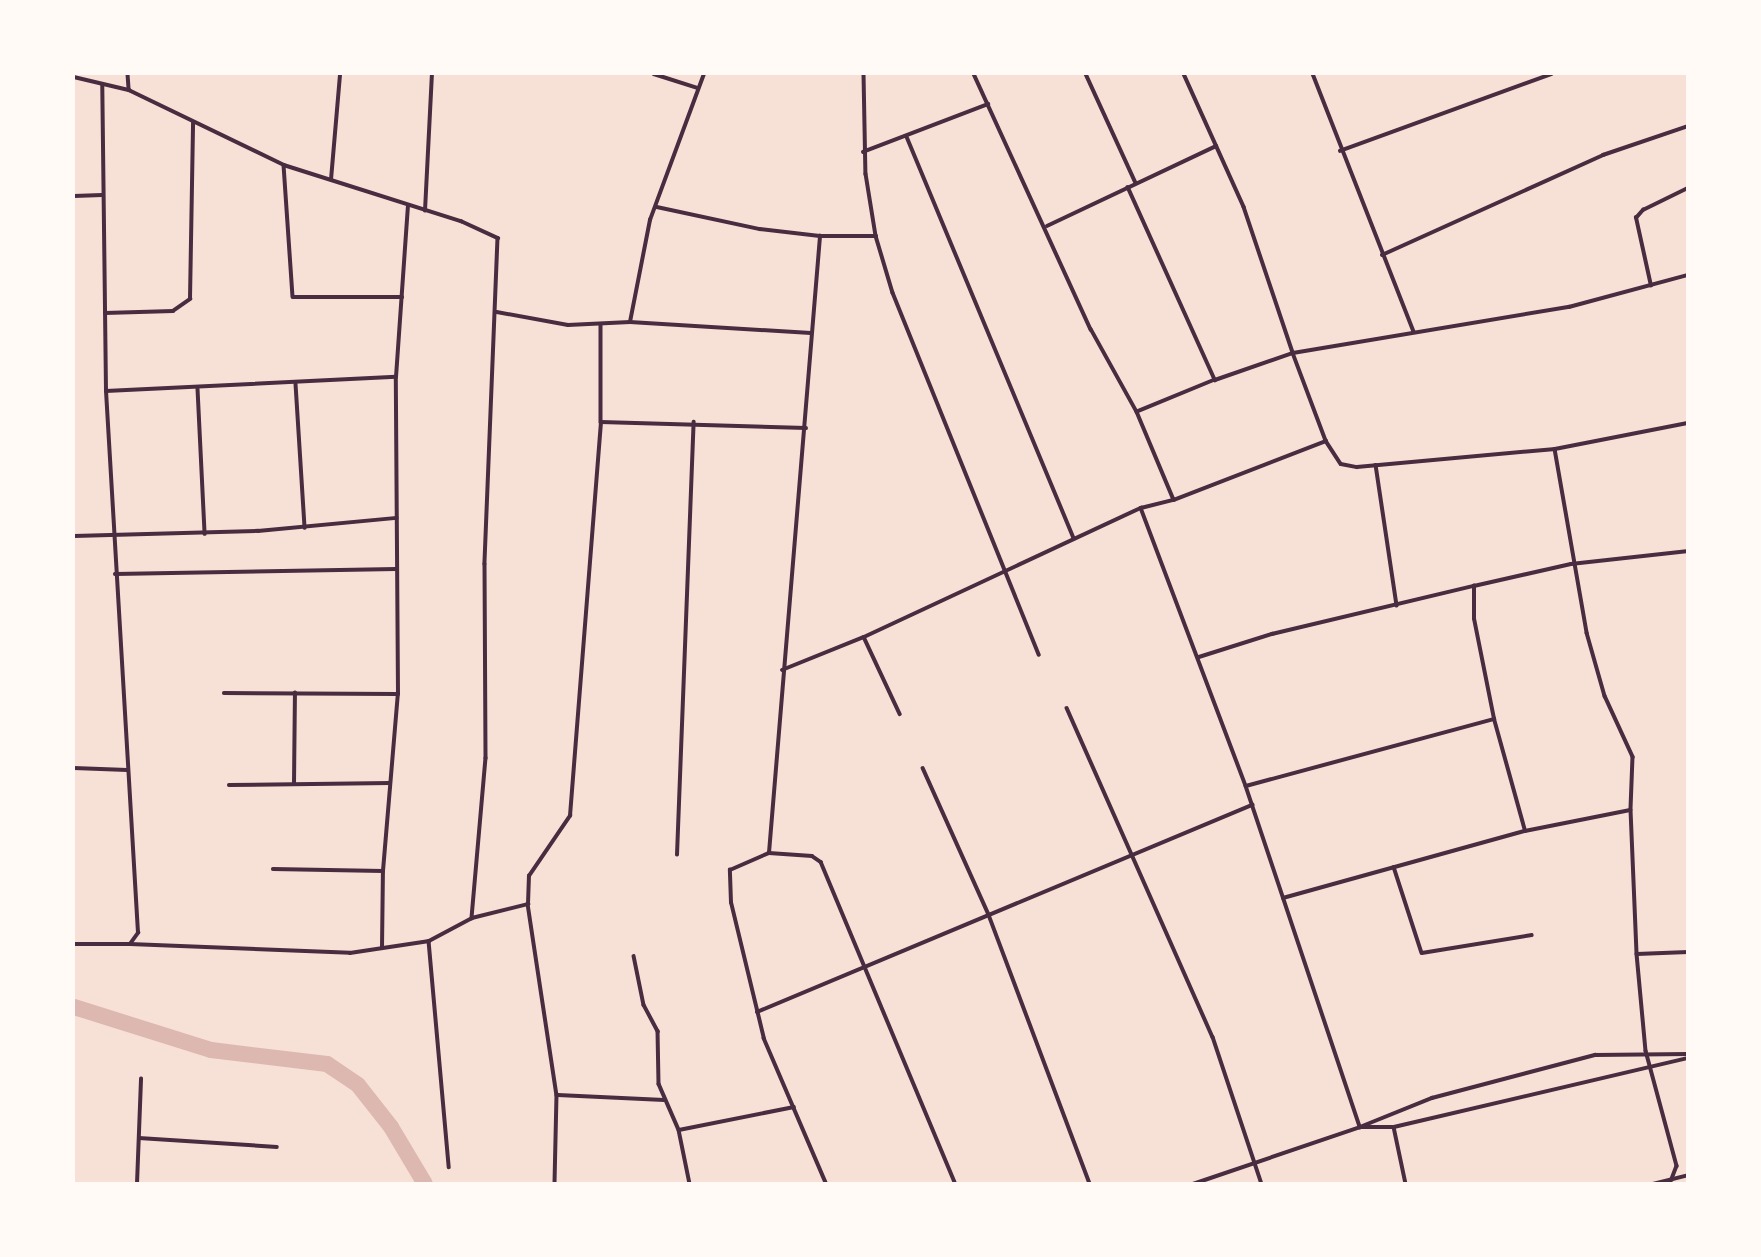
<!DOCTYPE html>
<style>
body{margin:0}
#map{position:relative;width:1761px;height:1257px;overflow:hidden;background:#f7e1d7;font-family:Figtree,sans-serif}
div>[style]{position:absolute}
.river>*{height:16px;margin:-8px;padding:0 8px;transform-origin:8px;border-radius:8px;background:#dcb8b0}
.minor>*{height:3.5px;margin:-1.75px;padding:0 1.75px;transform-origin:1.75px;border-radius:1.75px;background:#4a2c40}
span{translate:-50% -50%;white-space:nowrap;text-align:center;line-height:1.15;-webkit-text-stroke:5px #fffaf5;paint-order:stroke}
.frame{position:absolute;inset:0;border:75px solid #fffaf5;pointer-events:none}
</style>
<div id="map">
<div class="river">
<div style="left:74px;top:1007px;width:144px;rotate:17.4deg"></div>
<div style="left:211px;top:1050px;width:117px;rotate:6.9deg"></div>
<div style="left:327px;top:1064px;width:37px;rotate:34deg"></div>
<div style="left:358px;top:1085px;width:53px;rotate:51.8deg"></div>
<div style="left:391px;top:1127px;width:66px;rotate:59.2deg"></div>
</div>
<div class="minor">
<div style="left:128px;top:74px;width:15px;rotate:86deg"></div>
<div style="left:654px;top:74px;width:46px;rotate:17.7deg"></div>
<div style="left:864px;top:74px;width:100px;rotate:88.9deg"></div>
<div style="left:866px;top:174px;width:63px;rotate:80.8deg"></div>
<div style="left:876px;top:236px;width:59px;rotate:73.4deg"></div>
<div style="left:893px;top:293px;width:390px;rotate:68deg"></div>
<div style="left:974px;top:74px;width:281px;rotate:65.4deg"></div>
<div style="left:1091px;top:329px;width:95px;rotate:61deg"></div>
<div style="left:1137px;top:412px;width:95px;rotate:67.2deg"></div>
<div style="left:1086px;top:74px;width:120px;rotate:65.4deg"></div>
<div style="left:1184px;top:74px;width:146px;rotate:65.7deg"></div>
<div style="left:1244px;top:207px;width:154px;rotate:71.4deg"></div>
<div style="left:1293px;top:353px;width:94px;rotate:69.4deg"></div>
<div style="left:1326px;top:441px;width:27px;rotate:57deg"></div>
<div style="left:1341px;top:464px;width:16px;rotate:11deg"></div>
<div style="left:1357px;top:467px;width:199px;rotate:-5.2deg"></div>
<div style="left:1555px;top:449px;width:136px;rotate:-11.1deg"></div>
<div style="left:1313px;top:74px;width:277px;rotate:68.6deg"></div>
<div style="left:74px;top:77px;width:57px;rotate:13.3deg"></div>
<div style="left:129px;top:90px;width:172px;rotate:25.8deg"></div>
<div style="left:284px;top:165px;width:186px;rotate:17.6deg"></div>
<div style="left:461px;top:221px;width:41px;rotate:24.7deg"></div>
<div style="left:498px;top:238px;width:326px;rotate:92.3deg"></div>
<div style="left:485px;top:564px;width:194px;rotate:89.7deg"></div>
<div style="left:486px;top:758px;width:161px;rotate:95deg"></div>
<div style="left:907px;top:137px;width:435px;rotate:67.4deg"></div>
<div style="left:1340px;top:151px;width:225px;rotate:-20deg"></div>
<div style="left:863px;top:152px;width:134px;rotate:-21deg"></div>
<div style="left:284px;top:165px;width:132px;rotate:86.1deg"></div>
<div style="left:293px;top:297px;width:109px"></div>
<div style="left:331px;top:180px;width:106px;rotate:-85.1deg"></div>
<div style="left:1128px;top:187px;width:212px;rotate:65.7deg"></div>
<div style="left:1215px;top:380px;width:84px;rotate:157.7deg"></div>
<div style="left:74px;top:196px;width:28px;rotate:-2deg"></div>
<div style="left:657px;top:207px;width:105px;rotate:12.1deg"></div>
<div style="left:760px;top:229px;width:60px;rotate:6.7deg"></div>
<div style="left:425px;top:211px;width:137px;rotate:-87.1deg"></div>
<div style="left:1047px;top:226px;width:187px;rotate:-25.3deg"></div>
<div style="left:1382px;top:255px;width:243px;rotate:-24.3deg"></div>
<div style="left:1603px;top:155px;width:90px;rotate:-18.8deg"></div>
<div style="left:1651px;top:286px;width:70px;rotate:-102.4deg"></div>
<div style="left:1636px;top:218px;width:11px;rotate:-49deg"></div>
<div style="left:1643px;top:210px;width:50px;rotate:-26.1deg"></div>
<div style="left:497px;top:312px;width:72px;rotate:10.4deg"></div>
<div style="left:568px;top:325px;width:62px;rotate:-2.8deg"></div>
<div style="left:630px;top:322px;width:181px;rotate:3.5deg"></div>
<div style="left:105px;top:313px;width:68px;rotate:-1.7deg"></div>
<div style="left:173px;top:311px;width:21px;rotate:-35deg"></div>
<div style="left:190px;top:299px;width:176px;rotate:-89deg"></div>
<div style="left:630px;top:322px;width:104px;rotate:-78.9deg"></div>
<div style="left:650px;top:220px;width:156px;rotate:-69.7deg"></div>
<div style="left:601px;top:325px;width:97px;rotate:90deg"></div>
<div style="left:601px;top:422px;width:205px;rotate:1.7deg"></div>
<div style="left:1215px;top:380px;width:83px;rotate:-19.1deg"></div>
<div style="left:1293px;top:353px;width:280px;rotate:-9.5deg"></div>
<div style="left:1569px;top:307px;width:123px;rotate:-15.1deg"></div>
<div style="left:296px;top:384px;width:144px;rotate:86.4deg"></div>
<div style="left:198px;top:389px;width:145px;rotate:87.2deg"></div>
<div style="left:106px;top:391px;width:290px;rotate:-2.8deg"></div>
<div style="left:1555px;top:449px;width:187px;rotate:80.1deg"></div>
<div style="left:1587px;top:633px;width:66px;rotate:74.1deg"></div>
<div style="left:1605px;top:696px;width:67px;rotate:65.3deg"></div>
<div style="left:1633px;top:757px;width:53px;rotate:92.2deg"></div>
<div style="left:1631px;top:810px;width:144px;rotate:87.6deg"></div>
<div style="left:1637px;top:954px;width:97px;rotate:84.7deg"></div>
<div style="left:1646px;top:1051px;width:119px;rotate:74.9deg"></div>
<div style="left:1677px;top:1166px;width:19px;rotate:111deg"></div>
<div style="left:1376px;top:465px;width:142px;rotate:81.5deg"></div>
<div style="left:1141px;top:508px;width:297px;rotate:69.3deg"></div>
<div style="left:1246px;top:786px;width:360px;rotate:71.5deg"></div>
<div style="left:1360px;top:1127px;width:78px;rotate:-21.9deg"></div>
<div style="left:1432px;top:1098px;width:169px;rotate:-14.8deg"></div>
<div style="left:1595px;top:1055px;width:93px;rotate:-0.6deg"></div>
<div style="left:74px;top:536px;width:184px;rotate:-1.6deg"></div>
<div style="left:258px;top:531px;width:139px;rotate:-5.4deg"></div>
<div style="left:115px;top:574px;width:281px;rotate:-1deg"></div>
<div style="left:864px;top:637px;width:85px;rotate:64.9deg"></div>
<div style="left:1199px;top:657px;width:77px;rotate:-17.5deg"></div>
<div style="left:1272px;top:634px;width:208px;rotate:-13.4deg"></div>
<div style="left:782px;top:670px;width:88px;rotate:-21.9deg"></div>
<div style="left:864px;top:637px;width:306px;rotate:-25deg"></div>
<div style="left:1141px;top:508px;width:34px;rotate:-14deg"></div>
<div style="left:1174px;top:500px;width:163px;rotate:-21.2deg"></div>
<div style="left:224px;top:693px;width:174px;rotate:0.3deg"></div>
<div style="left:1067px;top:708px;width:360px;rotate:66.1deg"></div>
<div style="left:1213px;top:1037px;width:155px;rotate:71.6deg"></div>
<div style="left:74px;top:768px;width:53px;rotate:2.2deg"></div>
<div style="left:923px;top:768px;width:161px;rotate:65.8deg"></div>
<div style="left:989px;top:915px;width:287px;rotate:69.4deg"></div>
<div style="left:294px;top:784px;width:91px;rotate:-89.4deg"></div>
<div style="left:229px;top:785px;width:161px;rotate:-0.7deg"></div>
<div style="left:1246px;top:786px;width:257px;rotate:-15.1deg"></div>
<div style="left:1525px;top:831px;width:116px;rotate:-105.5deg"></div>
<div style="left:1494px;top:719px;width:102px;rotate:-101.3deg"></div>
<div style="left:1474px;top:619px;width:33px;rotate:-90deg"></div>
<div style="left:1474px;top:586px;width:99px;rotate:-12.8deg"></div>
<div style="left:1571px;top:564px;width:118px;rotate:-6.3deg"></div>
<div style="left:769px;top:853px;width:619px;rotate:-85.27deg"></div>
<div style="left:820px;top:236px;width:56px"></div>
<div style="left:677px;top:855px;width:433px;rotate:-87.8deg"></div>
<div style="left:1394px;top:867px;width:90px;rotate:72deg"></div>
<div style="left:1422px;top:953px;width:111px;rotate:-9.3deg"></div>
<div style="left:273px;top:869px;width:110px;rotate:1deg"></div>
<div style="left:1283px;top:898px;width:251px;rotate:-15.5deg"></div>
<div style="left:1525px;top:831px;width:107px;rotate:-11.3deg"></div>
<div style="left:528px;top:904px;width:193px;rotate:81.4deg"></div>
<div style="left:557px;top:1095px;width:89px;rotate:91.3deg"></div>
<div style="left:429px;top:941px;width:227px;rotate:84.9deg"></div>
<div style="left:74px;top:944px;width:56px"></div>
<div style="left:130px;top:944px;width:14px;rotate:-54deg"></div>
<div style="left:138px;top:933px;width:543px;rotate:-93.38deg"></div>
<div style="left:106px;top:391px;width:306px;rotate:-90.7deg"></div>
<div style="left:130px;top:944px;width:220px;rotate:2.3deg"></div>
<div style="left:350px;top:953px;width:80px;rotate:-8.6deg"></div>
<div style="left:429px;top:941px;width:49px;rotate:-28.1deg"></div>
<div style="left:472px;top:918px;width:58px;rotate:-14deg"></div>
<div style="left:528px;top:904px;width:28px;rotate:-88deg"></div>
<div style="left:529px;top:876px;width:73px;rotate:-55.7deg"></div>
<div style="left:570px;top:816px;width:395px;rotate:-85.5deg"></div>
<div style="left:382px;top:948px;width:77px;rotate:-89.3deg"></div>
<div style="left:383px;top:871px;width:178px;rotate:-85.2deg"></div>
<div style="left:398px;top:694px;width:317px;rotate:-90.4deg"></div>
<div style="left:396px;top:377px;width:170px;rotate:-86deg"></div>
<div style="left:1637px;top:954px;width:51px;rotate:-2.2deg"></div>
<div style="left:634px;top:956px;width:50px;rotate:78.5deg"></div>
<div style="left:644px;top:1005px;width:30px;rotate:62deg"></div>
<div style="left:658px;top:1031px;width:53px;rotate:88.9deg"></div>
<div style="left:659px;top:1084px;width:50px;rotate:66.5deg"></div>
<div style="left:679px;top:1130px;width:55px;rotate:78.5deg"></div>
<div style="left:757px;top:1012px;width:537px;rotate:-22.69deg"></div>
<div style="left:558px;top:1095px;width:106px;rotate:2.7deg"></div>
<div style="left:1394px;top:1127px;width:58px;rotate:78.1deg"></div>
<div style="left:679px;top:1130px;width:117px;rotate:-11.3deg"></div>
<div style="left:139px;top:1138px;width:138px;rotate:3.7deg"></div>
<div style="left:137px;top:1184px;width:105px;rotate:-87.8deg"></div>
<div style="left:826px;top:1184px;width:158px;rotate:-113.2deg"></div>
<div style="left:764px;top:1039px;width:140px;rotate:-103.6deg"></div>
<div style="left:731px;top:903px;width:33px;rotate:-92deg"></div>
<div style="left:730px;top:870px;width:43px;rotate:-23.6deg"></div>
<div style="left:769px;top:853px;width:43px;rotate:4deg"></div>
<div style="left:812px;top:856px;width:11px;rotate:34deg"></div>
<div style="left:821px;top:862px;width:349px;rotate:67.3deg"></div>
<div style="left:1193px;top:1184px;width:176px;rotate:-18.8deg"></div>
<div style="left:1360px;top:1127px;width:34px"></div>
<div style="left:1394px;top:1127px;width:302px;rotate:-13.2deg"></div>
<div style="left:1653px;top:1184px;width:36px;rotate:-14deg"></div>
</div>
<div class="frame"></div>
</div>
